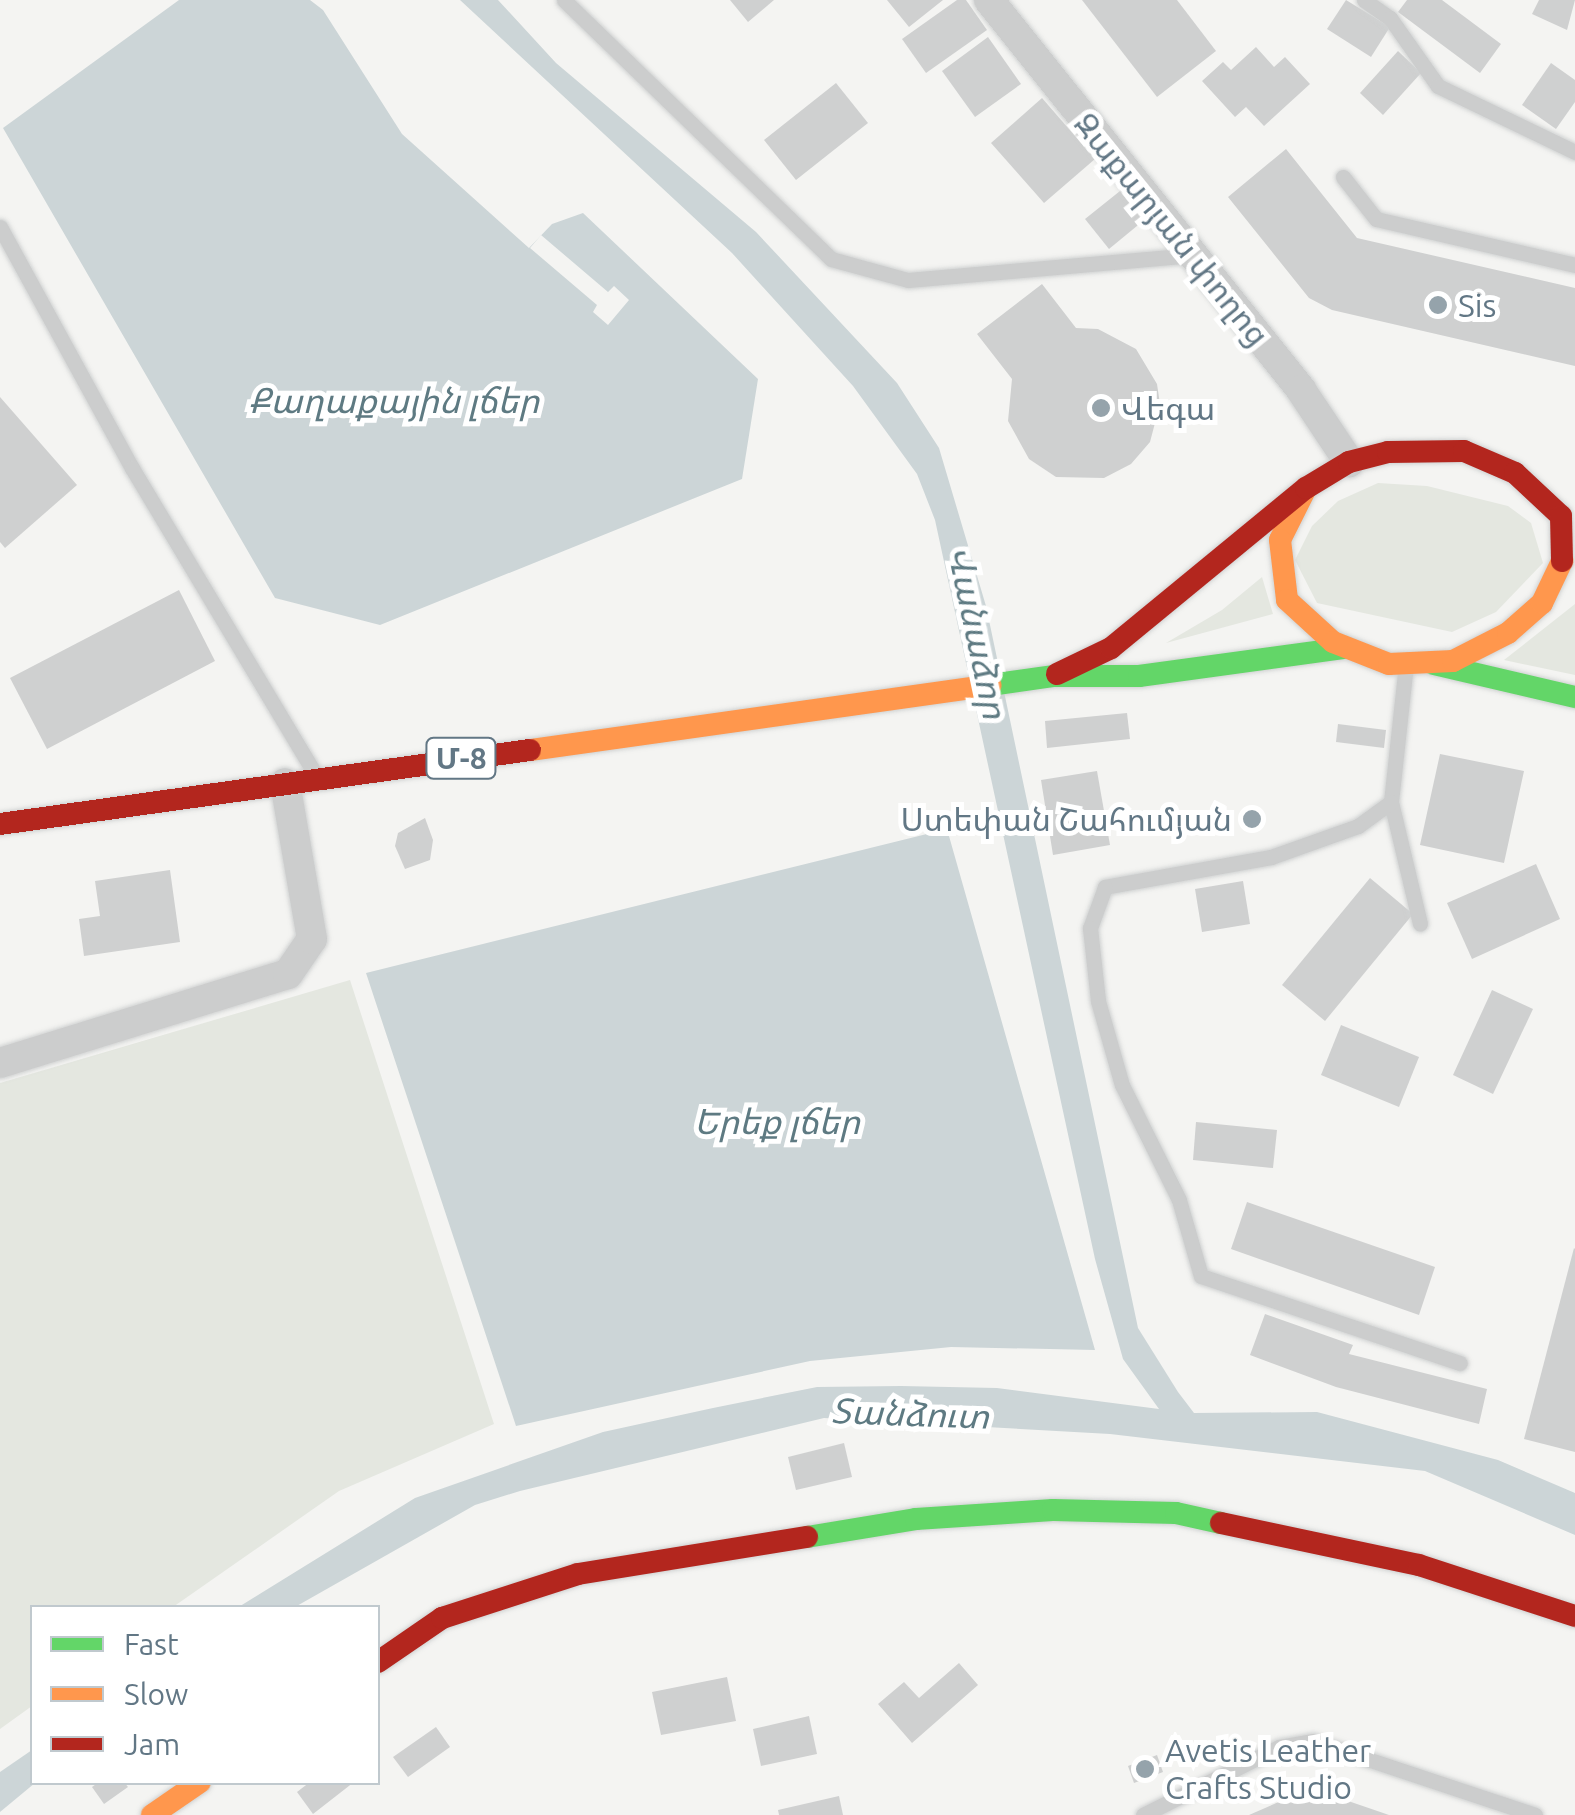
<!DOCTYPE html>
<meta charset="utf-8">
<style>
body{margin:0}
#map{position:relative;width:1575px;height:1815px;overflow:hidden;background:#f4f4f2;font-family:Ubuntu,"Noto Sans Armenian",sans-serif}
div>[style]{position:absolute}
.green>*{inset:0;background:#e4e7e0}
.water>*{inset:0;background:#ccd5d7}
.pier>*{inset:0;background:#f4f4f2}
.building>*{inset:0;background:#cfd0d0}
.roads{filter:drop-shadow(0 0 2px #d0d2d2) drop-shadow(0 0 2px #d0d2d2)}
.lane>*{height:15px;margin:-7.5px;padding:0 7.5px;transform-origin:7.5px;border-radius:7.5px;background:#cccdcd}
.street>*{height:30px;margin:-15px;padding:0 15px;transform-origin:15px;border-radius:15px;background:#cccdcd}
.fast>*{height:22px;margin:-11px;padding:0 11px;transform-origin:11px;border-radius:11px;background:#63d668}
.slow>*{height:22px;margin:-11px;padding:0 11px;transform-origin:11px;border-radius:11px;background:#ff974d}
.jam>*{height:22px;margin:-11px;padding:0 11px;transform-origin:11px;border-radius:11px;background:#b3261e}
.dots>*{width:28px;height:28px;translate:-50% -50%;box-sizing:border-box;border:5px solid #fff;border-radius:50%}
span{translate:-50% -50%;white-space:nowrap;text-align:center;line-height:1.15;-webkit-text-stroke:10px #fff;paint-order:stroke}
.shield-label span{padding:2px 8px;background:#fff;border:2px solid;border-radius:8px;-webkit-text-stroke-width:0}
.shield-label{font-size:30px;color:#627785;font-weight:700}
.street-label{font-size:32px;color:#627785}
.poi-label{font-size:32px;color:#627785}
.left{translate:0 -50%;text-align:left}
.right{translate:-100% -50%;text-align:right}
.water-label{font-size:35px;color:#5e7a82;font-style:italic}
.legend{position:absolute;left:30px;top:1605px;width:350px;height:180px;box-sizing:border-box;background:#fff;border:2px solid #c0c9ce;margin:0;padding:12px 18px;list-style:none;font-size:30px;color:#627785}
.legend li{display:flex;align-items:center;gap:20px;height:50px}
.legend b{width:50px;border:2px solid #c0c9ce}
</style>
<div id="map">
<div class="green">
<div style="clip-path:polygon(1378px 483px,1427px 486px,1508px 506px,1531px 523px,1543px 563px,1496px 612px,1452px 632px,1317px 603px,1295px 560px,1312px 526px,1338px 501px)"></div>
<div style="clip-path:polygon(1262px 577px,1273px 614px,1166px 643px,1222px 610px)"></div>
<div style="clip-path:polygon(1575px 604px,1575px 675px,1504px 660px)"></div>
<div style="clip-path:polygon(350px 980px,494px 1424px,339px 1491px,173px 1607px,32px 1608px,32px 1706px,0 1729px,0 1083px)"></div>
</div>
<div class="water">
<div style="clip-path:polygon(179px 0,310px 0,323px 10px,402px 134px,529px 248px,552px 224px,583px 213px,758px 379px,742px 479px,380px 625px,275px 598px,3px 128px)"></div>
<div style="clip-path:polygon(460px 0,498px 0,556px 63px,756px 232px,897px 383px,939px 448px,986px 606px,1138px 1328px,1178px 1392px,1194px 1413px,1317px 1412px,1498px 1460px,1575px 1493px,1575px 1535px,1425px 1471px,1110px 1434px,824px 1418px,520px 1491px,475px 1505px,295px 1607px,237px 1608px,415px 1498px,603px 1432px,713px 1408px,817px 1387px,901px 1386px,997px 1388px,1159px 1409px,1123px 1359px,1095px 1259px,935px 520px,917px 474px,853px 386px,732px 253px)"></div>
<div style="clip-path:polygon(947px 829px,1095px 1350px,951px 1347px,810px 1361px,516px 1426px,366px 973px)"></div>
<div style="clip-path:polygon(32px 1750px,35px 1783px,0 1812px,0 1772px)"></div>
</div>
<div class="pier">
<div style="clip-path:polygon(541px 235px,608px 292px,614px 286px,629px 300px,608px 325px,593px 312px,597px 305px,530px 248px)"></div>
</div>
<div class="building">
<div style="clip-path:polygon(730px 0,774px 0,748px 22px)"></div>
<div style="clip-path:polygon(887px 0,943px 0,909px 27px)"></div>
<div style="clip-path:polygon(957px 0,966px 0,987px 30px,926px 73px,902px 39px)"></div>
<div style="clip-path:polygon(1082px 0,1177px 0,1216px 51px,1157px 97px)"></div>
<div style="clip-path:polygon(1346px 0,1390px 27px,1371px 57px,1327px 29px)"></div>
<div style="clip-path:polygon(1407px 0,1442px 0,1501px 44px,1480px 73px,1398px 12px)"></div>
<div style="clip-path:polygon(1539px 0,1575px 0,1567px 30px,1532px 14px)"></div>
<div style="clip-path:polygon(988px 37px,1021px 84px,975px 117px,942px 71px)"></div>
<div style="clip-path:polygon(1256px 47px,1274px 67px,1285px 57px,1310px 84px,1264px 126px,1246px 107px,1235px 117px,1202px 81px,1223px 62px,1231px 70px)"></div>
<div style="clip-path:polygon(1398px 51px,1421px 73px,1383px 115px,1360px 93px)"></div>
<div style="clip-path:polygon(1551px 63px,1575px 80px,1575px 102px,1556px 129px,1522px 105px)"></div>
<div style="clip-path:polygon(836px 83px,868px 123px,796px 180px,764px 140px)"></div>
<div style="clip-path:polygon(1042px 98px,1095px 159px,1044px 203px,991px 143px)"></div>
<div style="clip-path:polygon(1286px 149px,1357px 238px,1575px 288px,1575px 366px,1332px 310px,1309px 298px,1228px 197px)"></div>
<div style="clip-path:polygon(1120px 191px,1143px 221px,1109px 249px,1085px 219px)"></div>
<div style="clip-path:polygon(1042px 284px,1076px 328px,1098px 329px,1136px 349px,1157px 384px,1160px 404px,1150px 442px,1131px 464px,1104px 478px,1056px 477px,1029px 459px,1008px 421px,1012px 379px,977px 334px)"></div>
<div style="clip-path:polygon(0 397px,77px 485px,5px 548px,0 542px)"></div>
<div style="clip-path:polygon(179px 590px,215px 661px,47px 749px,10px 678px)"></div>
<div style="clip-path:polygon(1127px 713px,1130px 739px,1047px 748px,1045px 721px)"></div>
<div style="clip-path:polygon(1338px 724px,1386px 730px,1384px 748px,1336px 742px)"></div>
<div style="clip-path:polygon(1440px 754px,1524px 771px,1504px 863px,1420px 845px)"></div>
<div style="clip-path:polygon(1097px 771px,1110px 845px,1053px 855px,1041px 780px)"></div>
<div style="clip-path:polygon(425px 818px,433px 840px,430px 860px,405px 869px,395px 846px,398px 833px)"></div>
<div style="clip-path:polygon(1536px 864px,1560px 919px,1472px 959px,1447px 903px)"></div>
<div style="clip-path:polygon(170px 870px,180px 942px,84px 956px,79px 919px,100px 916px,95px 881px)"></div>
<div style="clip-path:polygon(1370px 878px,1413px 914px,1325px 1021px,1282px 985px)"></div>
<div style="clip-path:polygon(1243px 881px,1250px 924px,1202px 932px,1195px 889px)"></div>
<div style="clip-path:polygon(1492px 990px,1533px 1009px,1493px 1094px,1453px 1075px)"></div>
<div style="clip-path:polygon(1341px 1025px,1419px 1057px,1399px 1107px,1321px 1075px)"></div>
<div style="clip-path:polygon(1196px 1122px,1277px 1130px,1273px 1168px,1193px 1160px)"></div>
<div style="clip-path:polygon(1247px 1202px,1435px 1267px,1419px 1315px,1231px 1249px)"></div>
<div style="clip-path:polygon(1574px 1248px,1575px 1249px,1575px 1452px,1524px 1439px)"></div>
<div style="clip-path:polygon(1265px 1314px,1353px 1345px,1349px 1354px,1487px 1389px,1479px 1424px,1336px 1387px,1250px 1355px)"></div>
<div style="clip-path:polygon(844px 1443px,852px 1477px,796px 1490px,788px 1457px)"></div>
<div style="clip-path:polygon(959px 1663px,978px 1685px,912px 1743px,878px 1704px,904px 1682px,919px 1698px)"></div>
<div style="clip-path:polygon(727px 1677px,736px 1721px,661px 1735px,652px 1692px)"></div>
<div style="clip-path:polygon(809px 1716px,817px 1754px,761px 1766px,753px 1729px)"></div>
<div style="clip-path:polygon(436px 1727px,450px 1747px,408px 1777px,393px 1757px)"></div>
<div style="clip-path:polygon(1157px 1755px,1163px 1772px,1134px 1783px,1128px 1766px)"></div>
<div style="clip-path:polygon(99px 1782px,124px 1782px,128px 1787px,104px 1804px,92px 1787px)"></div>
<div style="clip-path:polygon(310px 1782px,354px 1782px,313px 1814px,297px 1792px)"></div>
<div style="clip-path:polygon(1304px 1791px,1322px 1792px,1389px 1815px,1249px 1815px)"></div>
<div style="clip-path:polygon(839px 1796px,843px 1815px,779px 1815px,778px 1810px)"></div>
</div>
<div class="roads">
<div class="lane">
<div style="left:564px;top:0;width:372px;rotate:44.1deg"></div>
<div style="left:831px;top:259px;width:80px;rotate:15.3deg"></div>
<div style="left:908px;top:280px;width:286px;rotate:-5deg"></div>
<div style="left:1364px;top:0;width:32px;rotate:35deg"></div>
<div style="left:1390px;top:18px;width:83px;rotate:54.8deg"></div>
<div style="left:1438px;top:86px;width:152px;rotate:25.7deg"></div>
<div style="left:1343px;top:177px;width:53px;rotate:51.8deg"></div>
<div style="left:1376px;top:219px;width:204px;rotate:13deg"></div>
<div style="left:0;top:227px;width:275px;rotate:61.3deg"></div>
<div style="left:132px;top:468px;width:353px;rotate:59.1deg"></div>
<div style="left:1405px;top:673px;width:130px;rotate:96.2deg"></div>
<div style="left:1391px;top:802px;width:125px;rotate:76.6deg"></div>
<div style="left:1391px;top:802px;width:41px;rotate:144deg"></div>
<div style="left:1358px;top:826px;width:92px;rotate:160.4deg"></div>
<div style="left:1271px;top:857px;width:169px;rotate:169.8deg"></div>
<div style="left:1105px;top:887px;width:44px;rotate:110.1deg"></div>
<div style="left:1090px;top:928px;width:73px;rotate:83.7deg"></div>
<div style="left:1098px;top:1001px;width:87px;rotate:74.1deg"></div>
<div style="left:1122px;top:1085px;width:128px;rotate:63.6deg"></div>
<div style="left:1179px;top:1200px;width:79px;rotate:73.9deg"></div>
<div style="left:1201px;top:1276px;width:273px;rotate:18.6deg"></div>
<div style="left:1143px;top:1815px;width:152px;rotate:-26.6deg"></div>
<div style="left:1279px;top:1747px;width:35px;rotate:-10deg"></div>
<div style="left:1313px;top:1741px;width:234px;rotate:18.4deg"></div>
</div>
<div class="street">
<div style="left:989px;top:0;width:499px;rotate:51.3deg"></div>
<div style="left:1301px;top:390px;width:87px;rotate:56.3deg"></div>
<div style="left:0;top:1063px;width:301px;rotate:-17.2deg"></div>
<div style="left:288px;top:974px;width:42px;rotate:-55.6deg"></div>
<div style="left:312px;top:939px;width:158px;rotate:-99.8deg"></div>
</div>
<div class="fast">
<div style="left:1434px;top:664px;width:145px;rotate:13.2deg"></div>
<div style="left:990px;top:685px;width:65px;rotate:-8deg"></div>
<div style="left:1054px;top:676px;width:85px"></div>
<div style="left:1139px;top:676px;width:206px;rotate:-7.8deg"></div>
<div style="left:807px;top:1537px;width:110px;rotate:-9.4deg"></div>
<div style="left:916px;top:1519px;width:137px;rotate:-3.8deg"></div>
<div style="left:1053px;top:1510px;width:123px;rotate:1.4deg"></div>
<div style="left:1176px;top:1513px;width:46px;rotate:12.5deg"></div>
</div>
<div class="slow">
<div style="left:1306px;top:488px;width:58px;rotate:116.6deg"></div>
<div style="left:1280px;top:540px;width:60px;rotate:83.3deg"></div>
<div style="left:1287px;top:600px;width:62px;rotate:42.4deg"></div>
<div style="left:1333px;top:642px;width:60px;rotate:21.4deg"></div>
<div style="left:1389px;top:664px;width:64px;rotate:-2.7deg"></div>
<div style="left:1453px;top:661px;width:62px;rotate:-27deg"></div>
<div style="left:1508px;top:633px;width:45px;rotate:-41.4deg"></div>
<div style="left:1542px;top:603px;width:47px;rotate:-64.5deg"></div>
<div style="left:530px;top:750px;width:465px;rotate:-8deg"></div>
<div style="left:152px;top:1815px;width:58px;rotate:-34.5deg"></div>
</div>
<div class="jam">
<div style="left:1057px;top:674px;width:60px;rotate:-25.7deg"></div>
<div style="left:1111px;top:648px;width:252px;rotate:-39.4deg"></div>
<div style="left:1306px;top:488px;width:50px;rotate:-31.2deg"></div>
<div style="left:1349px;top:462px;width:40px;rotate:-14.4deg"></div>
<div style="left:1388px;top:452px;width:76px;rotate:-0.8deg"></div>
<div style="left:1464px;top:451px;width:56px;rotate:23.3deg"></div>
<div style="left:1515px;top:473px;width:63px;rotate:43.1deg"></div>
<div style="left:1561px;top:516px;width:45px;rotate:88.7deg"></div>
<div style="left:0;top:824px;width:535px;rotate:-7.95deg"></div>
<div style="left:1221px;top:1523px;width:202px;rotate:12deg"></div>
<div style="left:1419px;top:1565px;width:164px;rotate:18.1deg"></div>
<div style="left:378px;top:1662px;width:78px;rotate:-34.5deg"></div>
<div style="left:442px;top:1618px;width:143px;rotate:-17.9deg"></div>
<div style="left:578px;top:1574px;width:232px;rotate:-9.2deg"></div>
</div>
</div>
<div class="dots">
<div style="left:1438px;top:305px;background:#95a3ab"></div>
<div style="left:1101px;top:408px;background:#95a3ab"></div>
<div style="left:1252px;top:819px;background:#95a3ab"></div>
<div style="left:1145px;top:1769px;background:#95a3ab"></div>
</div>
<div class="shield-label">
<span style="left:461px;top:758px">Մ-8</span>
</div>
<div class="street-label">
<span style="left:1172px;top:229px;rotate:51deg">Զաքարյան փողոց</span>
</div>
<div class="poi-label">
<span class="left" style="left:1458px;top:305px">Sis</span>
<span class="left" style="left:1121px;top:408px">Վեգա</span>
<span class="right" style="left:1232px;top:819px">Ստեփան Շահումյան</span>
<span class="left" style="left:1165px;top:1769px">Avetis Leather<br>Crafts Studio</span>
</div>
<div class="water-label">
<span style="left:394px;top:400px">Քաղաքային լճեր</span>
<span style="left:978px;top:632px;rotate:78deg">Վանաձոր</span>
<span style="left:777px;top:1121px">Երեք լճեր</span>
<span style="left:910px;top:1413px;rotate:2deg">Տանձուտ</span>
</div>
<ul class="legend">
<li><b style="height:12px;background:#63d668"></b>Fast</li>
<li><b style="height:12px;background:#ff974d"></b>Slow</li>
<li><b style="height:12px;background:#b3261e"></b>Jam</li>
</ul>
</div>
